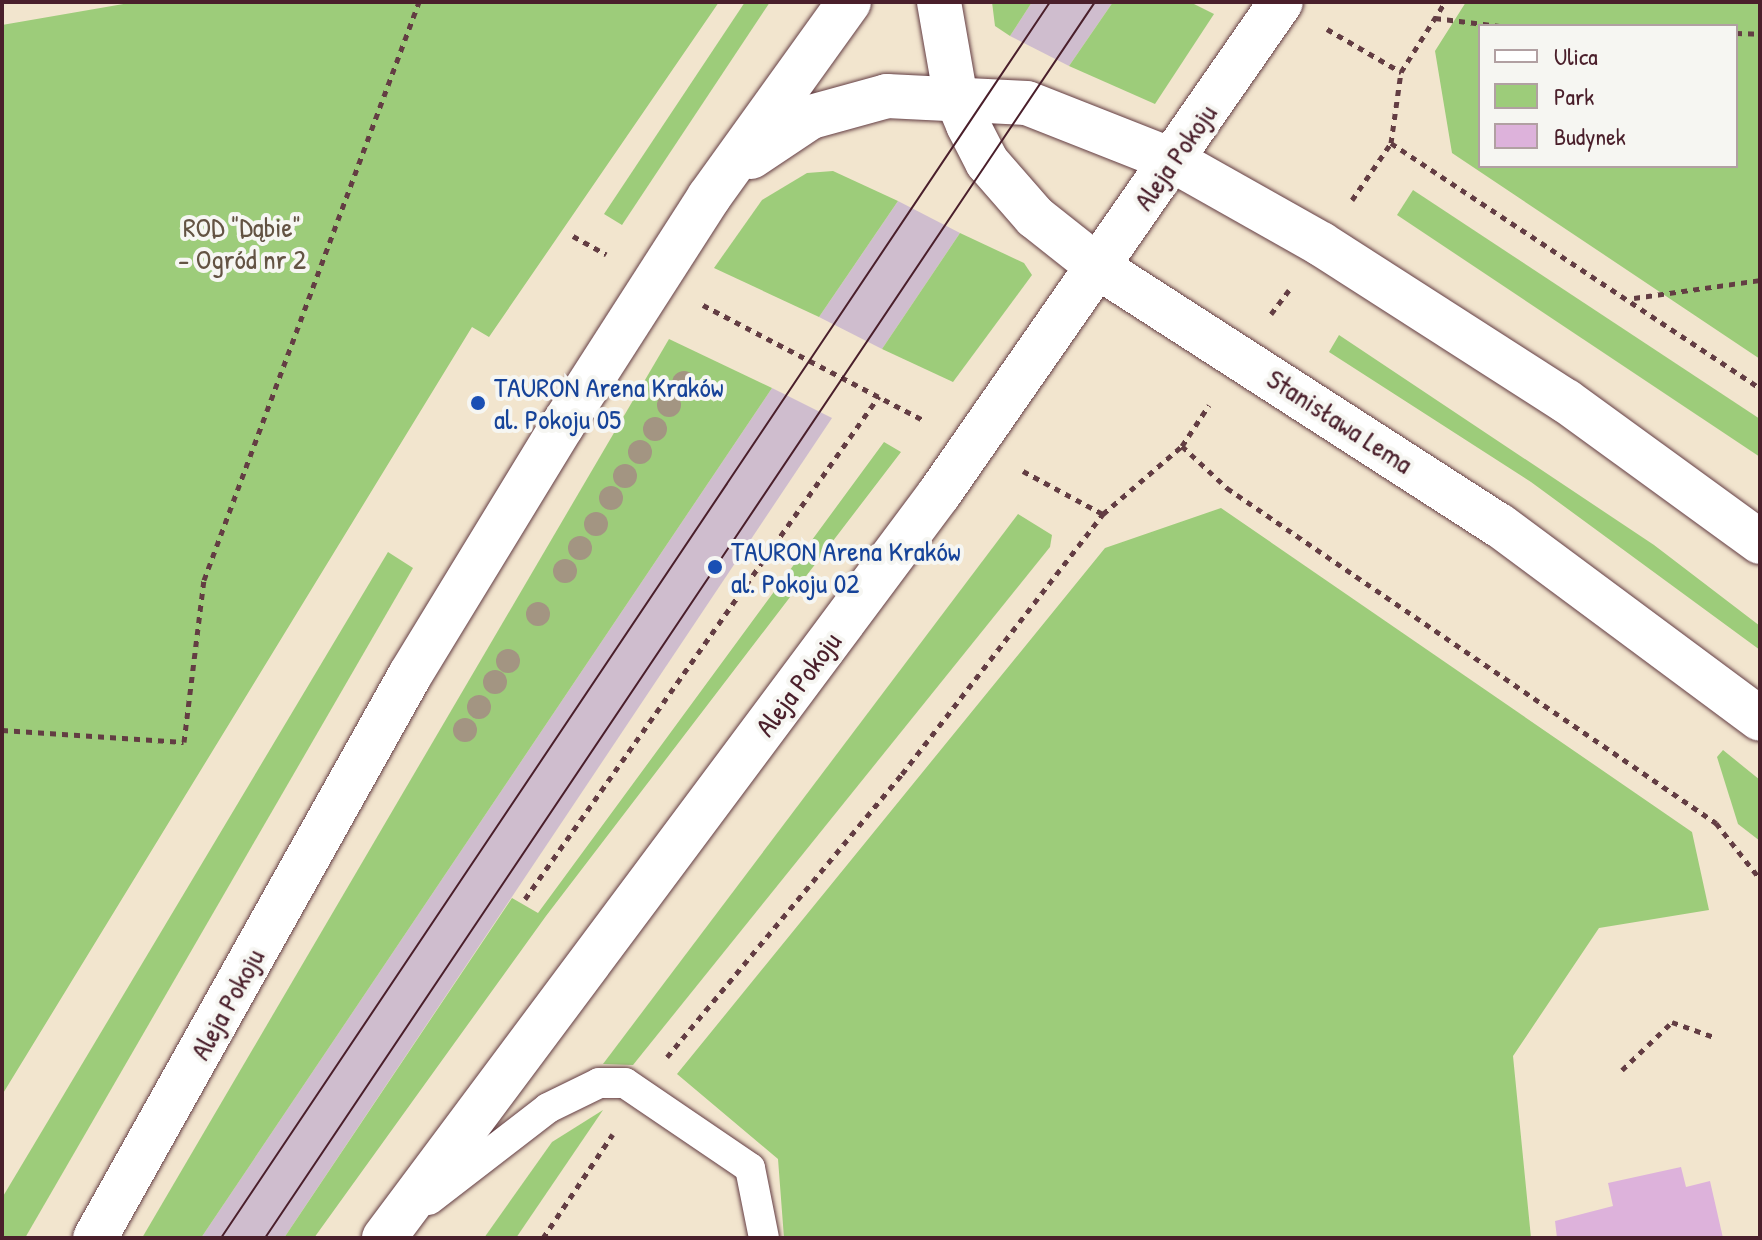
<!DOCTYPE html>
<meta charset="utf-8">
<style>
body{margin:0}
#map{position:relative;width:1762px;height:1240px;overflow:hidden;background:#f2e5ce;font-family:"Patrick Hand",sans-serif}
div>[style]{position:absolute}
.industrial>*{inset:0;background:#cfbdce}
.green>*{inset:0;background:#9dcc7a}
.building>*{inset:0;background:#ddb2db}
.path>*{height:5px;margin-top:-2.5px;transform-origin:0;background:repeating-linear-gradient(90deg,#633d43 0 6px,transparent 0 12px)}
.roads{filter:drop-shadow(0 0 2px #633d43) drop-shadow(0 0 2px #633d43)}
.service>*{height:30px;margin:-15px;padding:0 15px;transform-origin:15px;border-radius:15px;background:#fff}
.secondary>*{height:44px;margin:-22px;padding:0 22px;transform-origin:22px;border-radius:22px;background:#fff}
.tram>*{height:2px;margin:-1px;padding:0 1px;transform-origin:1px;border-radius:1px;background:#4a1f2b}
.trees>*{width:24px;height:24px;margin:-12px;border-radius:50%;background:#a39582}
.dots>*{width:22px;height:22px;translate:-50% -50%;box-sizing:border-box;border:4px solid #f6f6f2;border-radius:50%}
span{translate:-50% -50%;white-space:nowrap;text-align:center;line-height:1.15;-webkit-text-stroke:8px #f6f6f2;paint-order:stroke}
.street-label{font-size:28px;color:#4a1f2b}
.park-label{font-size:28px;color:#635343}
.transit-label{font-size:28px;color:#164399}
.left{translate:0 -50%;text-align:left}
.frame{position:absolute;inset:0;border:4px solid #4a1f2b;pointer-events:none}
.legend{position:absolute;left:1478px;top:24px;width:260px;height:144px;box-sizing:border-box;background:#f6f6f2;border:2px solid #b1a0a2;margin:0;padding:10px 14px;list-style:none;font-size:24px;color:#4a1f2b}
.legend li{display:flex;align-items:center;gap:16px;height:40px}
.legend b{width:40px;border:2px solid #b1a0a2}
</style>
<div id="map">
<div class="industrial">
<div style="clip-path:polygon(1032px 2px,1113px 2px,1069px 66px,1010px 36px)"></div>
<div style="clip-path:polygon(898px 201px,960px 233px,882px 349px,819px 317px)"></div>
<div style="clip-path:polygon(772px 388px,832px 418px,284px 1238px,201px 1238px)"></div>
</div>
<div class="green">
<div style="clip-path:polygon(135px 2px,719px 2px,489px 337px,472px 327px,2px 1095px,2px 25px)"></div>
<div style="clip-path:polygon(745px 2px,770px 2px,622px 225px,604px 214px)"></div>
<div style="clip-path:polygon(992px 2px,1032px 2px,1010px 36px,995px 26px)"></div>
<div style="clip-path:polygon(1113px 2px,1190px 2px,1214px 14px,1155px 104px,1069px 66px)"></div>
<div style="clip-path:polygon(evenodd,1466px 2px,1760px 2px,1760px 359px,1452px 153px,1435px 51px,1466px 2px,1480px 26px,1736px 26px,1736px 166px,1480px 166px,1480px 26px)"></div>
<div style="clip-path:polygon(833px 171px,898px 201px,819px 317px,714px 268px,762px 200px,807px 173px)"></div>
<div style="clip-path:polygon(1413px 190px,1760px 419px,1760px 457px,1397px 215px)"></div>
<div style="clip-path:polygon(960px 233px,1024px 263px,1032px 275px,953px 382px,882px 349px)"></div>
<div style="clip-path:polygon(1339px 335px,1654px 545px,1760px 626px,1760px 650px,1531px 482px,1329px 352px)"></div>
<div style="clip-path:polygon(669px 339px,772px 388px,201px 1238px,142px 1238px)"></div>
<div style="clip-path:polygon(884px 442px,901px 452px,546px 916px,314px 1238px,284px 1238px,512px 898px,538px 913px)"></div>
<div style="clip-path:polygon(1221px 508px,1692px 832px,1709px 910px,1599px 928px,1513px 1056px,1531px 1238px,784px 1238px,778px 1159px,677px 1074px,1105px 548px)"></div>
<div style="clip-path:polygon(1018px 514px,1052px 535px,1050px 547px,633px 1065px,603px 1064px)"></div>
<div style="clip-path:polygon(388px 552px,413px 568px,25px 1238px,2px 1238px,2px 1198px)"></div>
<div style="clip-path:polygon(1723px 750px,1760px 780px,1760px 841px,1738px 824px,1717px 757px)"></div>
<div style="clip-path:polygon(603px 1110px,516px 1238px,484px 1238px,552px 1142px)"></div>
</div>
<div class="building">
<div style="clip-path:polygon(1681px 1167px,1686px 1187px,1710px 1181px,1723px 1238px,1557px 1238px,1555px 1221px,1613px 1206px,1608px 1183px)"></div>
</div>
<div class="path">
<div style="left:1435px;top:18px;width:65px;rotate:7deg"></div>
<div style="left:1327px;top:29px;width:86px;rotate:30.2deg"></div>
<div style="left:1736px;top:33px;width:24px;rotate:2deg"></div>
<div style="left:1391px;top:143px;width:443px;rotate:33.6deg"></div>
<div style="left:1352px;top:200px;width:69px;rotate:-55.6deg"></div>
<div style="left:1391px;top:143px;width:72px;rotate:-82deg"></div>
<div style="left:1401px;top:72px;width:83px;rotate:-57.8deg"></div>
<div style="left:573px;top:236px;width:38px;rotate:29deg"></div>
<div style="left:1634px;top:298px;width:127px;rotate:-8.1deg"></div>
<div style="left:703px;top:305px;width:250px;rotate:27.6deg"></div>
<div style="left:1271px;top:314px;width:30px;rotate:-53deg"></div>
<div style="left:1182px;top:446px;width:62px;rotate:43deg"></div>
<div style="left:1227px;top:488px;width:593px;rotate:34.41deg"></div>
<div style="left:1716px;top:823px;width:71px;rotate:51.8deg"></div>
<div style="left:1023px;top:471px;width:91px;rotate:28.3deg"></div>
<div style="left:2px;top:730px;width:182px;rotate:3.8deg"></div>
<div style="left:184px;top:742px;width:163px;rotate:-83deg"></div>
<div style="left:204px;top:580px;width:617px;rotate:-69.6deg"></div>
<div style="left:525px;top:899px;width:615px;rotate:-54.86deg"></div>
<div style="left:667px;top:1057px;width:368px;rotate:-50.3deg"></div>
<div style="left:902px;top:774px;width:329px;rotate:-52.3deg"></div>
<div style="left:1103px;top:514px;width:104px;rotate:-40.7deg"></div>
<div style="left:1182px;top:446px;width:49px;rotate:-56.6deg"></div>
<div style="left:1622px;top:1070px;width:69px;rotate:-43.8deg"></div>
<div style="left:1672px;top:1022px;width:45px;rotate:19.7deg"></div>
<div style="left:543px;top:1238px;width:125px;rotate:-56.1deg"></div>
</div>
<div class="roads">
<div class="service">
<div style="left:429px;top:1200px;width:150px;rotate:-37.7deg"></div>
<div style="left:548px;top:1108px;width:57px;rotate:-26.1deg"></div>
<div style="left:599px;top:1083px;width:26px"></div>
<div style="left:625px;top:1083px;width:151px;rotate:34.2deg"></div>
<div style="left:750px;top:1168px;width:71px;rotate:78.7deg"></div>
</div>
<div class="secondary">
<div style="left:939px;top:2px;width:93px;rotate:80.1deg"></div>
<div style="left:955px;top:94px;width:34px;rotate:67deg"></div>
<div style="left:968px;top:125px;width:42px;rotate:62.8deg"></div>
<div style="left:987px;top:162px;width:73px;rotate:48.9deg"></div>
<div style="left:1035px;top:217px;width:80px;rotate:38.4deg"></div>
<div style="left:1098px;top:267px;width:477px;rotate:32.8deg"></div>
<div style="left:1499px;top:525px;width:325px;rotate:36.6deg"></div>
<div style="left:751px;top:157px;width:72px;rotate:-33.7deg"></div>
<div style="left:811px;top:117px;width:79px;rotate:-15.4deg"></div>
<div style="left:887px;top:96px;width:140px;rotate:2.9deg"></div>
<div style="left:1027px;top:103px;width:156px;rotate:21.5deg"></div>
<div style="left:1172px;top:160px;width:171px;rotate:29.4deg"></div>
<div style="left:1321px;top:244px;width:291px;rotate:32.7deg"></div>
<div style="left:1566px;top:401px;width:240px;rotate:36deg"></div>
<div style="left:95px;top:1238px;width:645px;rotate:-60.77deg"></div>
<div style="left:410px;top:675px;width:292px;rotate:-58.6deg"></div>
<div style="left:562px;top:426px;width:272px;rotate:-57.3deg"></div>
<div style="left:709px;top:197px;width:240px;rotate:-54.3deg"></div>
<div style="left:384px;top:1238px;width:928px;rotate:-53.28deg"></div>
<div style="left:939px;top:494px;width:599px;rotate:-55.2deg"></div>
</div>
</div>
<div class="tram">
<div style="left:221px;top:1238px;width:1488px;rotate:-56.15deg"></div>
<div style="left:265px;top:1238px;width:1489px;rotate:-56.12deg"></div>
</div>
<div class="trees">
<div style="left:684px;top:383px"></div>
<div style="left:669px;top:405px"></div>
<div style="left:655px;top:429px"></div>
<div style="left:640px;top:452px"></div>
<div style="left:625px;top:476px"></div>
<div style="left:611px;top:498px"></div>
<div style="left:596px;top:524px"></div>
<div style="left:580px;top:548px"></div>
<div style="left:565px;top:571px"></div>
<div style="left:538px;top:614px"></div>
<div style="left:508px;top:661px"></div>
<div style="left:495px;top:682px"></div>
<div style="left:479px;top:707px"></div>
<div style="left:465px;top:730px"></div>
</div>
<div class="dots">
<div style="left:478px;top:403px;background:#1a4fb4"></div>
<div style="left:715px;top:567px;background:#1a4fb4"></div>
</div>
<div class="street-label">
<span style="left:1175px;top:157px;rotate:-55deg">Aleja Pokoju</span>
<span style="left:1340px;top:421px;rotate:33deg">Stanisława Lema</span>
<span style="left:798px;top:684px;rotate:-53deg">Aleja Pokoju</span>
<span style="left:227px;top:1004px;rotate:-61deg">Aleja Pokoju</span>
</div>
<div class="park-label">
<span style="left:242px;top:243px">ROD "Dąbie"<br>- Ogród nr 2</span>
</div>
<div class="transit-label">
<span class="left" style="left:494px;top:403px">TAURON Arena Kraków<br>al. Pokoju 05</span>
<span class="left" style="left:731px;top:567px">TAURON Arena Kraków<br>al. Pokoju 02</span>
</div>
<div class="frame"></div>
<ul class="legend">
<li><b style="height:10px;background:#fff"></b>Ulica</li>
<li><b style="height:22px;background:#9dcc7a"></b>Park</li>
<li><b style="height:22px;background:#ddb2db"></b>Budynek</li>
</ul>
</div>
